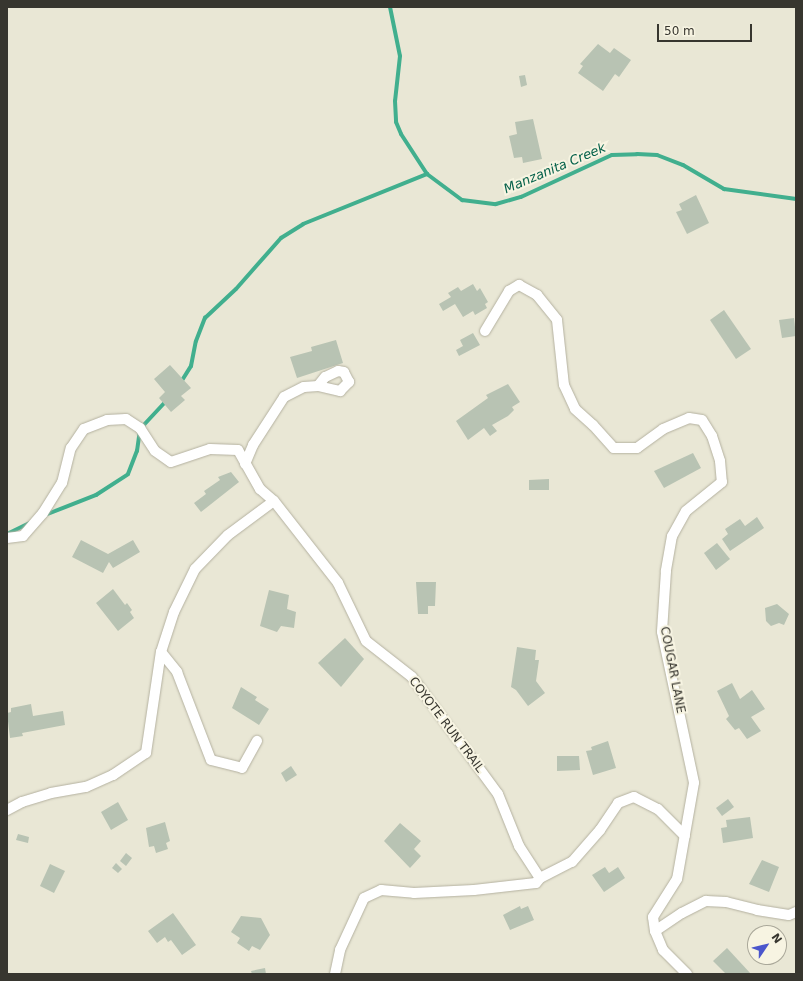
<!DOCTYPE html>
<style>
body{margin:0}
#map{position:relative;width:803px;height:981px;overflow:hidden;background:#e9e7d5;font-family:"DejaVu Sans",sans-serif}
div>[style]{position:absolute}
.stream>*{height:4px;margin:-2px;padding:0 2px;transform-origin:2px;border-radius:2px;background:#41af8e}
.building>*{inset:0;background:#b8c3b3}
.roads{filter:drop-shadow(0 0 1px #b4b1a0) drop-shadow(0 0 1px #b4b1a0)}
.street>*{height:10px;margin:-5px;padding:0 5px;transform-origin:5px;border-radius:5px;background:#fff}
span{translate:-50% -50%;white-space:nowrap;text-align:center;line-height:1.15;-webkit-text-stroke:4px #f7f4e2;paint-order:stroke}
.street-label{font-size:12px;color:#37362f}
.water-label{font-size:13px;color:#05614a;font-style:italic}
.frame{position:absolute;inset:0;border:8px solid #37362f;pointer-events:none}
.north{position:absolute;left:747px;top:925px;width:40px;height:40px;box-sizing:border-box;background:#f7f4e2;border:1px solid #aaa89a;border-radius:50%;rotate:55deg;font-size:11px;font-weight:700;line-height:16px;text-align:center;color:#37362f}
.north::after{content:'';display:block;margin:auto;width:14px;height:18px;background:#4b56cc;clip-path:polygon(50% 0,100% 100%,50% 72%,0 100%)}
.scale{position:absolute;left:657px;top:24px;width:95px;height:18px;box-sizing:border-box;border:2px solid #37362f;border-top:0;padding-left:5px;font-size:12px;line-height:14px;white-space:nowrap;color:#37362f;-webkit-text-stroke:3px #f7f4e2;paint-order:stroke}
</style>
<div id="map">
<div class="stream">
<div style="left:390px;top:7px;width:50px;rotate:78.5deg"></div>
<div style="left:400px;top:56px;width:45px;rotate:96.3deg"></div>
<div style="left:395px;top:101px;width:21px;rotate:87deg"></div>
<div style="left:396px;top:122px;width:13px;rotate:67deg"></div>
<div style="left:401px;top:134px;width:48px;rotate:57deg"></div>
<div style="left:427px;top:174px;width:44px;rotate:36.6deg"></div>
<div style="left:462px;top:200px;width:34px;rotate:7deg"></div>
<div style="left:496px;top:204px;width:26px;rotate:-16deg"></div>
<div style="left:521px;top:197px;width:100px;rotate:-24.8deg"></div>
<div style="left:612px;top:155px;width:25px;rotate:-2deg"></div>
<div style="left:637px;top:154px;width:20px;rotate:3deg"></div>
<div style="left:657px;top:155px;width:28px;rotate:21deg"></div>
<div style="left:683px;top:165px;width:48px;rotate:30.3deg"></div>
<div style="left:724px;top:189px;width:73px;rotate:7.9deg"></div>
<div style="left:181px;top:382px;width:19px;rotate:-58deg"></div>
<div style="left:191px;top:366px;width:25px;rotate:-79deg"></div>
<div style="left:196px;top:341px;width:25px;rotate:-69deg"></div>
<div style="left:205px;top:318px;width:42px;rotate:-43.1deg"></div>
<div style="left:236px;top:289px;width:68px;rotate:-48.6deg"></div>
<div style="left:281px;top:238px;width:26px;rotate:-32deg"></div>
<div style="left:303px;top:224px;width:134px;rotate:-22deg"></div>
<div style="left:45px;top:515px;width:55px;rotate:-21.4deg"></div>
<div style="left:96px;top:495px;width:38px;rotate:-33deg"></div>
<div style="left:128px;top:474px;width:25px;rotate:-69deg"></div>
<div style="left:137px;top:451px;width:22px;rotate:-82deg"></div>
<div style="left:140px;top:429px;width:40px;rotate:-47deg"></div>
<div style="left:7px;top:534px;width:25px;rotate:-26deg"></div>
</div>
<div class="building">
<div style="clip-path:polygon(598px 44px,610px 53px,614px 48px,631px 60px,619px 77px,615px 74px,603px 91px,578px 73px,583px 66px,580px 64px)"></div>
<div style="clip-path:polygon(525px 75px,527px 85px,521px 87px,519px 76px)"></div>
<div style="clip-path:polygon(533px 119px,542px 159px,523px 163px,522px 157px,514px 158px,509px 136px,517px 134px,515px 122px)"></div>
<div style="clip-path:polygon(696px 195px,709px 223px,687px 234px,676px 212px,682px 210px,679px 204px)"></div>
<div style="clip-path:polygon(473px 284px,477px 291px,480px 288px,488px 302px,485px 304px,487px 308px,475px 315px,473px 311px,463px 317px,455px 304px,443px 311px,439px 304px,451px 297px,448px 293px,458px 287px,461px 291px)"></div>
<div style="clip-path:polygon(724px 310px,751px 349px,736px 359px,710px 320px)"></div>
<div style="clip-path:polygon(794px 318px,796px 336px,782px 338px,779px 320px)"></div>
<div style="clip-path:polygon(473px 333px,480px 345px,459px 356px,456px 350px,463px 346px,460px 340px)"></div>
<div style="clip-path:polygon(336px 340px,343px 363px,297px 378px,290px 357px,312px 351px,311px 347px)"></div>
<div style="clip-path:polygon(170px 365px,191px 388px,181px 396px,185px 400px,171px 412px,159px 398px,165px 392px,154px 379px)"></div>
<div style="clip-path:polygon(508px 384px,520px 402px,512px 407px,514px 410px,508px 416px,492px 425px,497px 431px,490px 436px,484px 428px,468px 440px,456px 421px,488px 398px,486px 395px)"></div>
<div style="clip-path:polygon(693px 453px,701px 468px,664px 488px,654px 471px)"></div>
<div style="clip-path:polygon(231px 472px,239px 482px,201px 512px,194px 503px,206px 494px,204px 491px,220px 480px,218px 477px)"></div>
<div style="clip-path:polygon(549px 479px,549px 490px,529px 490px,529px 480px)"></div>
<div style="clip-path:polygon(757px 517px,764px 528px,730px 551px,722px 539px,728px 534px,725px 529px,740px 519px,745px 526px)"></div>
<div style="clip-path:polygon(81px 540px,108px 554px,133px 540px,140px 552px,113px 568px,109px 562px,103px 573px,72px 557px)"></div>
<div style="clip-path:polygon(717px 543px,730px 559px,716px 570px,704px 553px)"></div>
<div style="clip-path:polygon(416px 582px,436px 582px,435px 606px,428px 606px,428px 614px,418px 614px)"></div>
<div style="clip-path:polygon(113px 589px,125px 605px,127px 603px,132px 610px,130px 612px,134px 618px,118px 631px,96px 603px)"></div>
<div style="clip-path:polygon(269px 590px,289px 595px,287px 609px,296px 612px,294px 628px,281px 626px,277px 632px,260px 626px)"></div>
<div style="clip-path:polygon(777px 604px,789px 614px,784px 625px,779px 623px,771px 626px,766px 621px,765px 608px)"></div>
<div style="clip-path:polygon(345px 638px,364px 659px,341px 687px,318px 663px)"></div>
<div style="clip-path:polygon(517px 647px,536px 650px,535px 660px,539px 660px,536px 681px,545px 693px,528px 706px,516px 690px,511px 687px)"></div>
<div style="clip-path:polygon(732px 683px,740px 699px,752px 690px,765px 709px,751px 717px,761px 731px,747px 739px,739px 728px,735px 730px,726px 719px,729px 716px,717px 691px)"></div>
<div style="clip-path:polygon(241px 687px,257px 697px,255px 700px,269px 709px,259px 725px,232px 708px)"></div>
<div style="clip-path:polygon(31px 704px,33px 716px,63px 711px,65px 725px,22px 733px,23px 736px,10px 738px,7px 713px,11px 712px,11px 708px)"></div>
<div style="clip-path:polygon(608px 741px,616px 768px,593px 775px,586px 751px,592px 750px,591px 747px)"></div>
<div style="clip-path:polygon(557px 756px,579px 756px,580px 770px,557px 771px)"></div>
<div style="clip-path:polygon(291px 766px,297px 775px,286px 782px,281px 773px)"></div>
<div style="clip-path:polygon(728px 799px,734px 807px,722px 816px,716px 808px)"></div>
<div style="clip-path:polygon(118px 802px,128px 820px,111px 830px,101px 812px)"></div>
<div style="clip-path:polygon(750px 817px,753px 838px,723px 843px,721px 828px,727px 827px,726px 820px)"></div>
<div style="clip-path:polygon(165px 822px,170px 841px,166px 843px,168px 849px,156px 853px,154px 846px,149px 847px,146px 828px)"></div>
<div style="clip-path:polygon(400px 823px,421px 841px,414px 849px,421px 856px,410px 868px,384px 841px)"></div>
<div style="clip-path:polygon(18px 834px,29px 837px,28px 843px,16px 840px)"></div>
<div style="clip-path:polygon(126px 853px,132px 858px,126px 866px,120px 861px)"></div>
<div style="clip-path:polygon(762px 860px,779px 867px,769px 892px,749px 884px)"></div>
<div style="clip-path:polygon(116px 863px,122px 869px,118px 873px,112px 868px)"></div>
<div style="clip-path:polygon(50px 864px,65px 871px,54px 893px,40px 886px)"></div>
<div style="clip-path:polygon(605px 867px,609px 873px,618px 867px,625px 878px,604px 892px,592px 875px)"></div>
<div style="clip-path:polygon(520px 906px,521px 909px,528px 906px,534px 920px,510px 930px,503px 915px)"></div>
<div style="clip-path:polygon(173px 913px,196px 945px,182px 955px,171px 940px,168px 942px,165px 937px,157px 943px,148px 931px)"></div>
<div style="clip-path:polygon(241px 916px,261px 918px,270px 935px,260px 950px,252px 946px,249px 951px,237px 943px,240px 938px,231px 932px)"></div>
<div style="clip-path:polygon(727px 948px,751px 974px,726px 974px,713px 961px)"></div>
<div style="clip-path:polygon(265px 968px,266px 974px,252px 974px,251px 971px)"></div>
</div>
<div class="roads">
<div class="street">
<div style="left:485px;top:331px;width:47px;rotate:-59deg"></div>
<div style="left:509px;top:291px;width:12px;rotate:-31deg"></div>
<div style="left:519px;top:285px;width:21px;rotate:29deg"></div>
<div style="left:537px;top:295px;width:32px;rotate:51deg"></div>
<div style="left:557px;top:320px;width:65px;rotate:83.9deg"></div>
<div style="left:564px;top:385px;width:26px;rotate:65deg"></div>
<div style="left:575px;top:409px;width:24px;rotate:42deg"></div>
<div style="left:593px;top:425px;width:31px;rotate:48deg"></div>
<div style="left:614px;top:448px;width:23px"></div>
<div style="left:637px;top:448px;width:32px;rotate:-36deg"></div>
<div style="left:663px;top:429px;width:28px;rotate:-23deg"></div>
<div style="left:689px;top:418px;width:13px;rotate:9deg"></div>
<div style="left:702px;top:420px;width:19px;rotate:58deg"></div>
<div style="left:712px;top:436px;width:26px;rotate:72deg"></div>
<div style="left:720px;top:461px;width:21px;rotate:85deg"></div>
<div style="left:722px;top:482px;width:46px;rotate:141.1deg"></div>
<div style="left:686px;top:511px;width:29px;rotate:119deg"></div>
<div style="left:672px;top:536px;width:36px;rotate:100deg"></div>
<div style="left:666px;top:571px;width:61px;rotate:93.8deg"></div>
<div style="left:662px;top:632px;width:154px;rotate:78deg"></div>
<div style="left:694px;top:783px;width:97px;rotate:100deg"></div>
<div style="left:677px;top:879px;width:45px;rotate:122.3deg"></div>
<div style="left:653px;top:917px;width:14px;rotate:82deg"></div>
<div style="left:655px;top:931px;width:21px;rotate:67deg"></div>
<div style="left:663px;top:950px;width:34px;rotate:45deg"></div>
<div style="left:245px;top:464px;width:21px;rotate:-67deg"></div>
<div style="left:253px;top:445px;width:57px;rotate:-57.1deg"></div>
<div style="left:284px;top:397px;width:22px;rotate:-27deg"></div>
<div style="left:304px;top:387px;width:14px;rotate:-4deg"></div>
<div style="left:318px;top:386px;width:23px;rotate:13deg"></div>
<div style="left:340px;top:391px;width:13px;rotate:-45deg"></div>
<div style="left:349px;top:382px;width:11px;rotate:-117deg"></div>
<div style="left:344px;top:372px;width:6px;rotate:-171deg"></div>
<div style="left:338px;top:371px;width:14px;rotate:155deg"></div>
<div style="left:325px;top:377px;width:11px;rotate:128deg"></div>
<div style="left:7px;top:538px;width:16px;rotate:-7deg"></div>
<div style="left:23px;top:536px;width:30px;rotate:-49deg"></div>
<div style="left:43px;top:513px;width:36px;rotate:-58deg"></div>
<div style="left:62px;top:483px;width:36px;rotate:-76deg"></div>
<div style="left:71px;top:448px;width:23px;rotate:-56deg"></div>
<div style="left:84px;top:429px;width:25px;rotate:-21deg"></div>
<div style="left:107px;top:420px;width:19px;rotate:-3deg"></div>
<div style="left:126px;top:419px;width:17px;rotate:33deg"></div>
<div style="left:140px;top:428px;width:27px;rotate:57deg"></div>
<div style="left:155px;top:451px;width:19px;rotate:35deg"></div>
<div style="left:171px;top:462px;width:41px;rotate:-18.4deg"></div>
<div style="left:210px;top:449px;width:28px;rotate:2deg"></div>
<div style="left:238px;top:450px;width:45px;rotate:60.6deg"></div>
<div style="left:260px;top:489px;width:18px;rotate:41deg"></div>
<div style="left:161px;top:652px;width:26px;rotate:51deg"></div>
<div style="left:177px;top:672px;width:94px;rotate:68.9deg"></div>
<div style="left:211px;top:760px;width:32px;rotate:14deg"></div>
<div style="left:242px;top:768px;width:31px;rotate:-61deg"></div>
<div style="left:7px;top:810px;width:17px;rotate:-28deg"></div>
<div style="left:22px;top:802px;width:30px;rotate:-17deg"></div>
<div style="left:51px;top:793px;width:36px;rotate:-10deg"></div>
<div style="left:86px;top:787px;width:30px;rotate:-24deg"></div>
<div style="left:113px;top:775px;width:40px;rotate:-34deg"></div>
<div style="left:146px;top:753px;width:102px;rotate:-81.6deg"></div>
<div style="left:161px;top:652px;width:42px;rotate:-72deg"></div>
<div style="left:174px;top:612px;width:48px;rotate:-64deg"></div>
<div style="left:195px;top:569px;width:47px;rotate:-45.9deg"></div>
<div style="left:228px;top:535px;width:57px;rotate:-36.5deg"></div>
<div style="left:274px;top:501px;width:104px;rotate:52deg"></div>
<div style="left:338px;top:583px;width:64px;rotate:64.2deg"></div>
<div style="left:366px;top:641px;width:58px;rotate:38deg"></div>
<div style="left:412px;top:677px;width:145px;rotate:53.7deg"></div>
<div style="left:498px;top:794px;width:56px;rotate:68deg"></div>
<div style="left:519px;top:846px;width:38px;rotate:57deg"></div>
<div style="left:655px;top:931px;width:32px;rotate:-34deg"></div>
<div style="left:682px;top:913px;width:27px;rotate:-27deg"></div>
<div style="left:706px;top:901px;width:20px;rotate:3deg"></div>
<div style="left:726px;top:902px;width:32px;rotate:14deg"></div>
<div style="left:757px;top:910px;width:32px;rotate:9deg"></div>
<div style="left:789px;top:915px;width:8px;rotate:-23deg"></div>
<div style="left:335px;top:974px;width:25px;rotate:-78deg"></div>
<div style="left:340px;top:950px;width:57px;rotate:-65.2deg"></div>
<div style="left:364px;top:898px;width:19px;rotate:-25deg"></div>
<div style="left:381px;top:890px;width:33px;rotate:5deg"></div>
<div style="left:414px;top:893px;width:60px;rotate:-2.9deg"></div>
<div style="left:474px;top:890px;width:62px;rotate:-6.4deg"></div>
<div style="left:536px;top:883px;width:6px;rotate:-51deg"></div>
<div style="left:540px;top:878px;width:36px;rotate:-27deg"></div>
<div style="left:572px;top:862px;width:43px;rotate:-48.8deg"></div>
<div style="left:600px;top:830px;width:32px;rotate:-56deg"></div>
<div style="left:618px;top:803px;width:17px;rotate:-21deg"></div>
<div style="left:634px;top:797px;width:27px;rotate:27deg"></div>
<div style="left:658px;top:809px;width:38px;rotate:45deg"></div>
</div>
</div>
<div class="street-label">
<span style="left:672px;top:670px;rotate:79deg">COUGAR LANE</span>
<span style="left:446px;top:725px;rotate:53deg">COYOTE RUN TRAIL</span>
</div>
<div class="water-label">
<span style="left:555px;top:169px;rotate:-23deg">Manzanita Creek</span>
</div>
<div class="frame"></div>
<div class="north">N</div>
<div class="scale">50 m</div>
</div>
